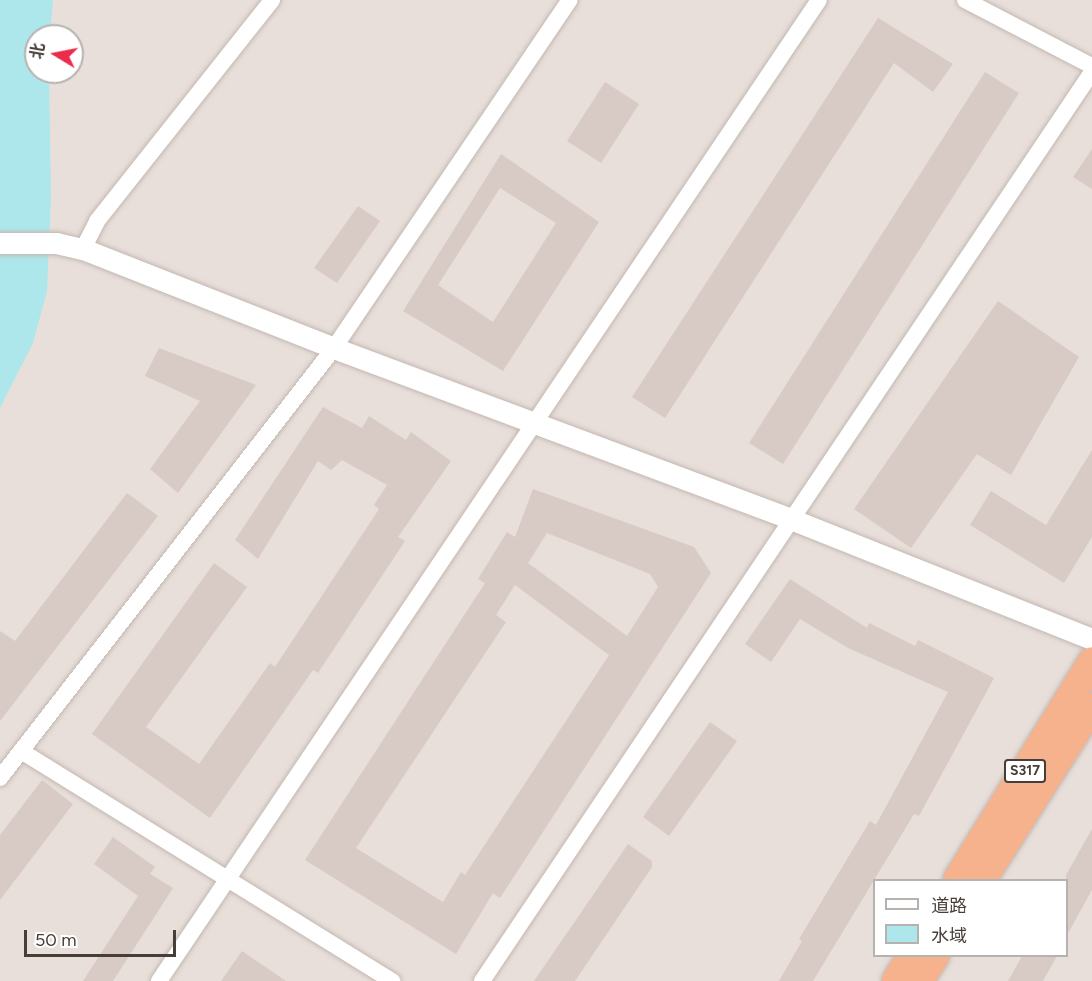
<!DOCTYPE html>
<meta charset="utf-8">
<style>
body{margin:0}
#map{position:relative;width:1092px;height:981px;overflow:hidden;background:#f4efeb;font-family:Figtree,"Noto Sans SC",sans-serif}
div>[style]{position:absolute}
.residential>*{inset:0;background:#e8dfda}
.water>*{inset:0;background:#ade7ec}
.building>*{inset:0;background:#d8cac4}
.roads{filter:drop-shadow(0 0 2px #c3b7b1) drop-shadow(0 0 2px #c3b7b1)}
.minor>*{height:16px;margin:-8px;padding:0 8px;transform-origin:8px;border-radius:8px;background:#fff}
.tertiary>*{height:21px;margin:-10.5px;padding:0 10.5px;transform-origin:10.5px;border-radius:10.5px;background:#fff}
.trunk>*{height:28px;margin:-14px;padding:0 14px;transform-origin:14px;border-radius:14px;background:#f6b28c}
span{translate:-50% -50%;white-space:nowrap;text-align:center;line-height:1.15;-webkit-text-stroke:4.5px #fff;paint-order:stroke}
.shield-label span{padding:2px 4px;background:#fff;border:2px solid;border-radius:4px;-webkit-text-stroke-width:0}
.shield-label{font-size:14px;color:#483e39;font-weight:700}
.legend{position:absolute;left:873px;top:879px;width:195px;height:78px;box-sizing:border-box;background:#fff;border:2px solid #b6b2b0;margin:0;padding:8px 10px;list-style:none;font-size:18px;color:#483e39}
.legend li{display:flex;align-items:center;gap:12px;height:30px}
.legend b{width:30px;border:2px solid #b6b2b0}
.north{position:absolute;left:24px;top:24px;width:60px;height:60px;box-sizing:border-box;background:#fff;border:2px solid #b6b2b0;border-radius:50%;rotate:280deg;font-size:16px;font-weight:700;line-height:24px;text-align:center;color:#483e39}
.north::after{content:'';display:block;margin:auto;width:21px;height:27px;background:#eb2c4c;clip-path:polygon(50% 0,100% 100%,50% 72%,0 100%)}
.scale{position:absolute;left:24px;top:930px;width:152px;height:27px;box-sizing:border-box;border:3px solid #483e39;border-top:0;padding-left:8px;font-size:18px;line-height:21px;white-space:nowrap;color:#483e39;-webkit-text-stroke:4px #fff;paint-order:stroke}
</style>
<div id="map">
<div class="residential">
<div style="clip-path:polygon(evenodd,0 0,1092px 0,1092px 981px,0 981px,0 0,36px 36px,72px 36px,72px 72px,36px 72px,36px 36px,0 0,874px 880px,1066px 880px,1066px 956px,874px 956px,874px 880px)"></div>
</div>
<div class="water">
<div style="clip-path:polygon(0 0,53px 0,50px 36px,36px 36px,36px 72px,49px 72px,51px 197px,47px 291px,33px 343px,0 408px)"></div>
</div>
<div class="building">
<div style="clip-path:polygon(878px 18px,953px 64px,933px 92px,894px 63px,665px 418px,632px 397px)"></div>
<div style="clip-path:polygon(985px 72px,1019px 93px,783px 464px,749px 443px)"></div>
<div style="clip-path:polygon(605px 82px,639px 104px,601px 163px,567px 141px)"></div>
<div style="clip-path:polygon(1092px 149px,1092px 189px,1073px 177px)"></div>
<div style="clip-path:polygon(evenodd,501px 154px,599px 222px,503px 371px,403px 311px,501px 154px,500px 188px,556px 223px,493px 322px,438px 285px,500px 188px)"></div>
<div style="clip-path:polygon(358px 206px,380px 221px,337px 283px,314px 268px)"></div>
<div style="clip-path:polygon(998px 301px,1079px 357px,1011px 475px,977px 454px,911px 548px,854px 509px)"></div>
<div style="clip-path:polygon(159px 348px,256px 385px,178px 493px,150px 469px,200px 401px,145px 376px)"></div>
<div style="clip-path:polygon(323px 407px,362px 428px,369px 416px,406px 440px,411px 432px,451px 461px,398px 537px,405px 541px,318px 673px,313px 670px,210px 818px,92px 734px,214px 563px,247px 587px,146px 727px,199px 764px,270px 663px,275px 667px,379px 509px,374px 505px,387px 485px,342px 460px,331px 470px,318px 461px,258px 559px,235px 540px)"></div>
<div style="clip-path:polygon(1092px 450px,1092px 537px,1064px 583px,970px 525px,991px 491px,1046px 525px)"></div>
<div style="clip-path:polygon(evenodd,533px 489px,694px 547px,711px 573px,500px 898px,493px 893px,456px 954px,305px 860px,485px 583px,478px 579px,507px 532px,515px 537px,533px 489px,547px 533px,650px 574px,658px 587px,627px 636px,528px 563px,547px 533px,533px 489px,515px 585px,609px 655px,465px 875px,461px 872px,443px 902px,356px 848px,506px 622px,496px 615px,515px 585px)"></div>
<div style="clip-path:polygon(127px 493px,158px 516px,0 721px,0 631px,15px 641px)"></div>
<div style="clip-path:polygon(790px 579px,867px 628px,869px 623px,915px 646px,918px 640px,994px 678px,919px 816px,914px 814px,813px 981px,779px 981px,802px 941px,799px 939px,870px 821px,876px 825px,948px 692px,848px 648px,800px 619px,771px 662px,745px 644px)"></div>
<div style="clip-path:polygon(710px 722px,737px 741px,669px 836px,643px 817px)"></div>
<div style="clip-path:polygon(42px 780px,73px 804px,0 900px,0 835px)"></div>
<div style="clip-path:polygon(1092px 829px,1092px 890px,1066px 937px,1066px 875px)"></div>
<div style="clip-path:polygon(113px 837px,155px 867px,150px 874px,173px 888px,113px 981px,83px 981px,138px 896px,94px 864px)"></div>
<div style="clip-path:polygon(628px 844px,652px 861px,652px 867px,575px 981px,534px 981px)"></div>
<div style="clip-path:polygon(242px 951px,286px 981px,221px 981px)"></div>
<div style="clip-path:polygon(1022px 956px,1057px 956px,1043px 981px,1008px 981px)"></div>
</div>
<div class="roads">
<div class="minor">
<div style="left:965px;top:0;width:143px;rotate:27.5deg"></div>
<div style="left:83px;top:249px;width:31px;rotate:-63deg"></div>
<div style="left:97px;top:221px;width:282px;rotate:-51.6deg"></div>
<div style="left:21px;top:751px;width:437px;rotate:31.8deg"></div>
<div style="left:0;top:778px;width:544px;rotate:-52.16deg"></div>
<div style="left:334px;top:348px;width:420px;rotate:-55.9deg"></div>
<div style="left:159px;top:981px;width:1182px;rotate:-56.07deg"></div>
<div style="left:482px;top:981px;width:1095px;rotate:-56.14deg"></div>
</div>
<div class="tertiary">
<div style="left:0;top:243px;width:56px"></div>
<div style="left:56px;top:243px;width:28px;rotate:13deg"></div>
<div style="left:83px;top:249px;width:270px;rotate:21.5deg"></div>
<div style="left:334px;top:348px;width:490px;rotate:20.5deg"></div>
<div style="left:793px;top:520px;width:322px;rotate:21.7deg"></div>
</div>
<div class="trunk">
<div style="left:957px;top:880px;width:257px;rotate:-58.3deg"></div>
<div style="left:982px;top:880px;width:205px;rotate:-57.6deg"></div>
<div style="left:896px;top:981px;width:29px;rotate:-59deg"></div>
<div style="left:919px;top:981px;width:30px;rotate:-57deg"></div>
</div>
</div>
<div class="shield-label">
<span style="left:1025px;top:771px">S317</span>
</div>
<ul class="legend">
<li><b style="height:8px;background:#fff"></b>道路</li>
<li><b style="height:16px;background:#ade7ec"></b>水域</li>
</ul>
<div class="north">北</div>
<div class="scale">50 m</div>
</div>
